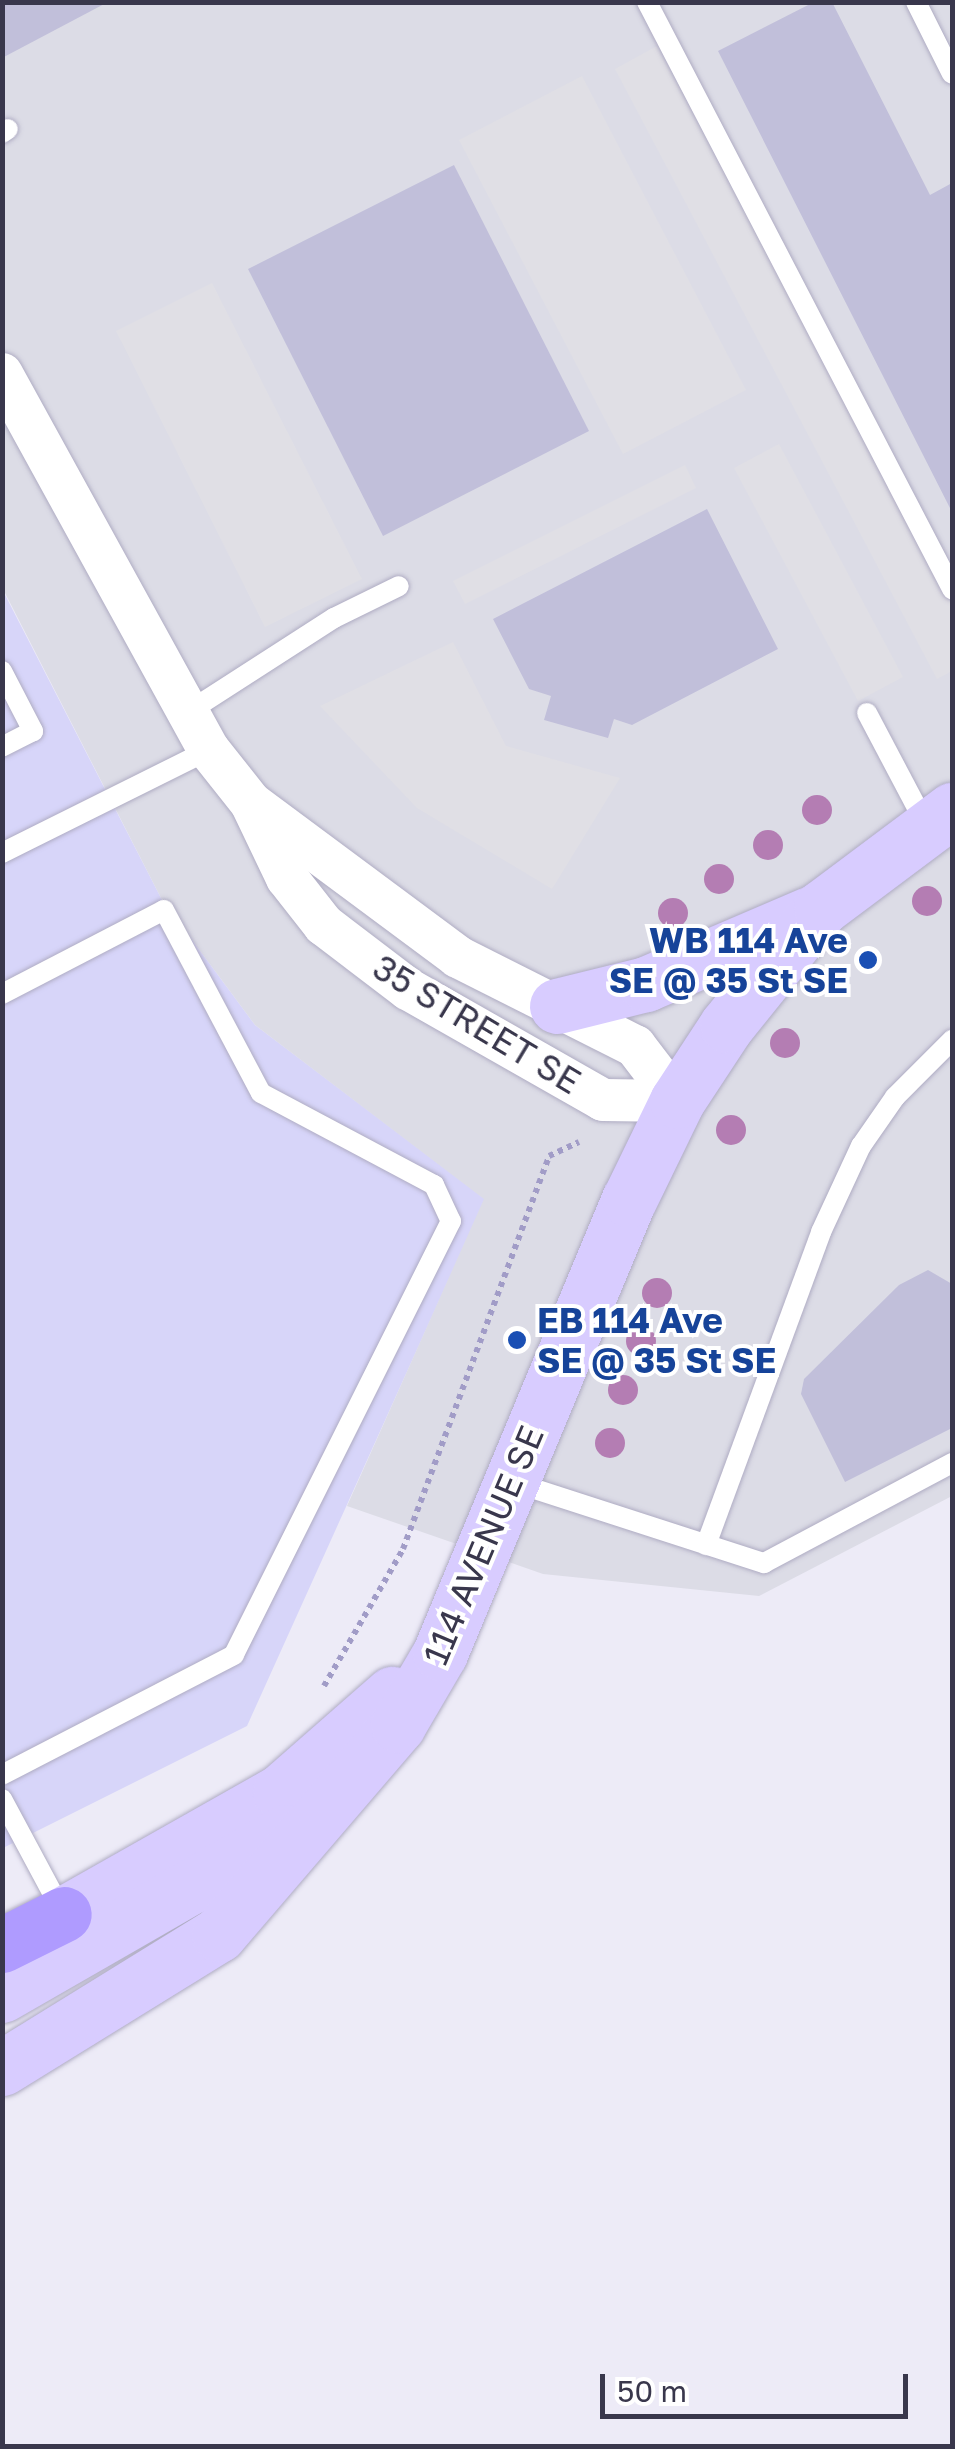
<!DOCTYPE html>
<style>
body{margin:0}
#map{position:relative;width:955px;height:2449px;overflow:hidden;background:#edebf7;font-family:"Golos Text",sans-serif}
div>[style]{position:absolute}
.commercial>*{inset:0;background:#d7d5f9}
.industrial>*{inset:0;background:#dcdce6}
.parking>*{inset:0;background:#e0dfe5}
.building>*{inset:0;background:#c1bfda}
.path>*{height:6px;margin-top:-3px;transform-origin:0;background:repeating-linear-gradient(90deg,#a19cc7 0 5px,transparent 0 10px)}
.roads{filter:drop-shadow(0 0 2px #afacc3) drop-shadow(0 0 2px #afacc3)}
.lane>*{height:20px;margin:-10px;padding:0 10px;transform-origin:10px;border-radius:10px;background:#fff}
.street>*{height:42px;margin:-21px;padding:0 21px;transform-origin:21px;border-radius:21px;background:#fff}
.secondary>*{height:55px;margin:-27.5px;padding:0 27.5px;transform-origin:27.5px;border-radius:27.5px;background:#d8ccff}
.primary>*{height:55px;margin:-27.5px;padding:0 27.5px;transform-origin:27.5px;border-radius:27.5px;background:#af9bff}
.trees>*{width:30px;height:30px;margin:-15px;border-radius:50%;background:#b47db3}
.dots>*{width:28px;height:28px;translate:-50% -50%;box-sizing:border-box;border:5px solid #fff;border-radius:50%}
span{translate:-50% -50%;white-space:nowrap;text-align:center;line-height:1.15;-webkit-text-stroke:8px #fff;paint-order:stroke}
.transit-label{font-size:35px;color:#164399;font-weight:700}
.right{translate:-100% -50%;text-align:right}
.left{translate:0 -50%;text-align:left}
.street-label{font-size:35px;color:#39374c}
.frame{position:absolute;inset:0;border:5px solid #39374c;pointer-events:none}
.scale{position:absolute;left:600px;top:2374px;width:308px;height:45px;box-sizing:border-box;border:5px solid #39374c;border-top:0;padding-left:12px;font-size:30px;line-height:35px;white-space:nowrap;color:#39374c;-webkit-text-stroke:8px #fff;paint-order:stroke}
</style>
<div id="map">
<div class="commercial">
<div style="clip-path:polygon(2px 589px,161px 898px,255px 1025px,485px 1199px,247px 1726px,3px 1848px)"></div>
</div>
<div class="industrial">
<div style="clip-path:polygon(3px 3px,952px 3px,952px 1496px,759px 1596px,543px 1574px,347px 1506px,484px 1199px,255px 1025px,161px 898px,3px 589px)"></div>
</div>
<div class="parking">
<div style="clip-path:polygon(657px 46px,952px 606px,952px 671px,937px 679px,615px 69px)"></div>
<div style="clip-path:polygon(582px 76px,746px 390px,623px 454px,459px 140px)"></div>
<div style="clip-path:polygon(212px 283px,362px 579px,265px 627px,116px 331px)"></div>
<div style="clip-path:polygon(779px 444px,903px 677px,858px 701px,734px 468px)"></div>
<div style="clip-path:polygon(685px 465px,696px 488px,465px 604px,453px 581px)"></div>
<div style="clip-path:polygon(453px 642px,506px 746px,620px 778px,552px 889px,417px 808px,320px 706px)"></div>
</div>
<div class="building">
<div style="clip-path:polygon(2px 2px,108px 2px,2px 58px)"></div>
<div style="clip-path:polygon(814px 2px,832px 2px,930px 195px,952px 183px,952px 512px,718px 51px)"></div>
<div style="clip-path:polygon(454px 165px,589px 431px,383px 536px,248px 269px)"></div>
<div style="clip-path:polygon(707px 509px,778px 649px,632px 725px,614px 719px,608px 738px,544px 720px,551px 696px,529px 689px,493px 619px)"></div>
<div style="clip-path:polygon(928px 1270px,952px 1284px,952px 1428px,845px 1482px,801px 1394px,804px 1379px,899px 1285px)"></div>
</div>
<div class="path">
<div style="left:324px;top:1686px;width:158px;rotate:-60deg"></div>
<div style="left:403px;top:1549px;width:419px;rotate:-69.6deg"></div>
<div style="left:549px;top:1156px;width:33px;rotate:-25deg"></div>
</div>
<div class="roads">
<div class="lane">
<div style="left:647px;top:2px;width:662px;rotate:62.54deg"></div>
<div style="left:916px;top:2px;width:80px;rotate:63.4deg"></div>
<div style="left:2px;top:133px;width:7px;rotate:-34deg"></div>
<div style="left:2px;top:671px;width:68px;rotate:62.7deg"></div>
<div style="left:33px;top:731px;width:35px;rotate:153deg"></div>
<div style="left:188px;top:712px;width:174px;rotate:-32.8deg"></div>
<div style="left:334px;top:618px;width:72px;rotate:-26.2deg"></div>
<div style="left:867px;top:713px;width:129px;rotate:62.2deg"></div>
<div style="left:2px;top:853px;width:231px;rotate:-26.5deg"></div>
<div style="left:2px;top:994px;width:182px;rotate:-27.4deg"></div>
<div style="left:164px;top:910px;width:207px;rotate:62.1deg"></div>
<div style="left:261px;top:1093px;width:196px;rotate:28deg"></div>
<div style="left:434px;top:1185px;width:40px;rotate:65deg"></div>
<div style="left:451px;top:1221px;width:485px;rotate:116.6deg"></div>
<div style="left:234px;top:1655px;width:261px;rotate:152.7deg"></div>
<div style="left:513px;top:1482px;width:264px;rotate:17.9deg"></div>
<div style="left:764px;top:1563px;width:213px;rotate:-28deg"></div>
<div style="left:706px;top:1545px;width:333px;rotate:-69.8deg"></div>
<div style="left:821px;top:1232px;width:95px;rotate:-65.1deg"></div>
<div style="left:861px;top:1146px;width:60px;rotate:-55.2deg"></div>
<div style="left:895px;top:1097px;width:81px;rotate:-45deg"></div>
<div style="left:2px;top:1799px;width:129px;rotate:61.8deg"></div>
</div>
<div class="street">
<div style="left:2px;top:374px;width:429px;rotate:61.2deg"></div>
<div style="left:209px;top:750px;width:68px;rotate:51.6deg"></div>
<div style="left:251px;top:803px;width:83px;rotate:64.4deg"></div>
<div style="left:287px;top:878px;width:60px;rotate:51.8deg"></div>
<div style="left:324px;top:925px;width:106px;rotate:37.3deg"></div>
<div style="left:408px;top:989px;width:224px;rotate:29.6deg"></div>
<div style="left:603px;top:1100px;width:74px;rotate:0.8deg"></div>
<div style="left:255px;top:806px;width:253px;rotate:36.6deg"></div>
<div style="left:458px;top:957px;width:198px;rotate:26.7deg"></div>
<div style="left:635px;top:1046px;width:69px;rotate:52.6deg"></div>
</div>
<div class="secondary">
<div style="left:557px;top:1006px;width:92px;rotate:-13.9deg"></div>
<div style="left:646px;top:984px;width:177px;rotate:-23.2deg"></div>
<div style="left:64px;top:1914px;width:248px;rotate:-29.5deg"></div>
<div style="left:280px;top:1792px;width:149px;rotate:-41.2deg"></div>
<div style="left:2px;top:1995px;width:327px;rotate:-29.9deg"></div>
<div style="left:2px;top:2068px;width:255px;rotate:-31.7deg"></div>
<div style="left:219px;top:1934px;width:275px;rotate:-49.4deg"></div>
<div style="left:398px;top:1725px;width:83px;rotate:-59.7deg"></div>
<div style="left:440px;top:1653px;width:491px;rotate:-67.4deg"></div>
<div style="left:629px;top:1200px;width:110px;rotate:-64.1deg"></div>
<div style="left:677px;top:1101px;width:91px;rotate:-56.7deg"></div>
<div style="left:727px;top:1025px;width:150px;rotate:-51.2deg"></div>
<div style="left:821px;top:908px;width:164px;rotate:-36.8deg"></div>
</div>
<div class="primary">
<div style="left:2px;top:1945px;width:69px;rotate:-26.6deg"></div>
</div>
</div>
<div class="trees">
<div style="left:817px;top:810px"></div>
<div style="left:768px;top:845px"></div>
<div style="left:719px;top:879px"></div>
<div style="left:927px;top:901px"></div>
<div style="left:673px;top:913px"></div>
<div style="left:785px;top:1043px"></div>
<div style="left:731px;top:1130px"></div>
<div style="left:657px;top:1293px"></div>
<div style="left:641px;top:1341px"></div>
<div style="left:623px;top:1390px"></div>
<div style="left:610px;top:1443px"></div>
</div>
<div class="dots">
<div style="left:868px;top:960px;background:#1a4fb4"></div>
<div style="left:517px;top:1340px;background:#1a4fb4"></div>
</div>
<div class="transit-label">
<span class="right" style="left:848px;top:960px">WB 114 Ave<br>SE @ 35 St SE</span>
<span class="left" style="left:537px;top:1340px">EB 114 Ave<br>SE @ 35 St SE</span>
</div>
<div class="street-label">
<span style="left:477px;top:1024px;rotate:31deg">35 STREET SE</span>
<span style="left:483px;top:1545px;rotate:-67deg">114 AVENUE SE</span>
</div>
<div class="frame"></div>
<div class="scale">50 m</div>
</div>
